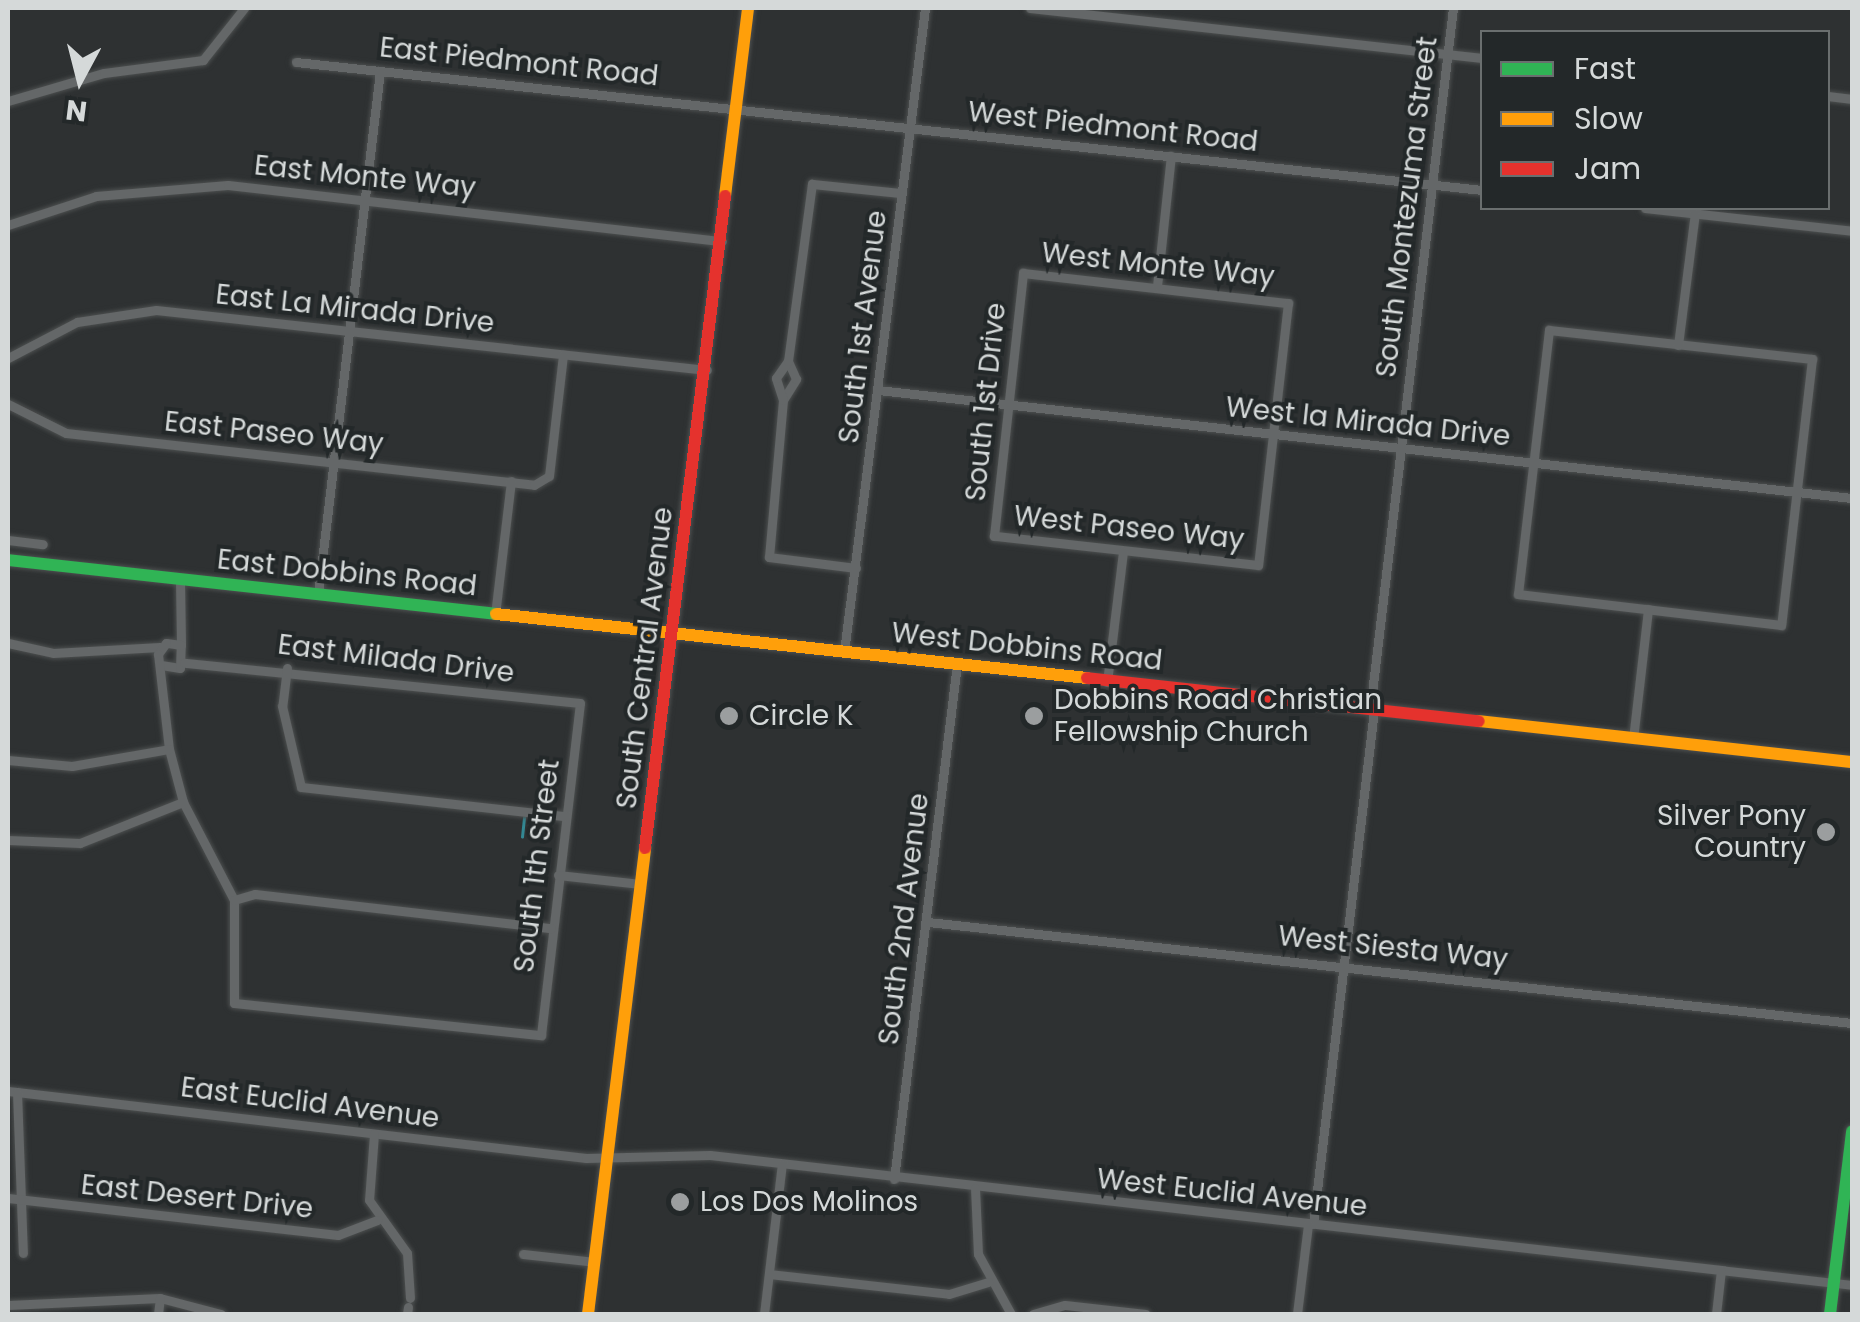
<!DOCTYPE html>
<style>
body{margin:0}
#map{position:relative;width:1860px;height:1322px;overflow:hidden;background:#2e3132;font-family:Poppins,sans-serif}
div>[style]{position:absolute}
.stream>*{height:2.5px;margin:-1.25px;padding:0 1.25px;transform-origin:1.25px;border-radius:1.25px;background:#338792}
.roads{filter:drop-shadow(0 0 2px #4c4f4f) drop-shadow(0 0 2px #4c4f4f)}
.street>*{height:9px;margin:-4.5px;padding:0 4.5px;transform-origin:4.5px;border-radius:4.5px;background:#646768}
.fast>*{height:12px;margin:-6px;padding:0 6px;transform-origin:6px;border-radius:6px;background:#30b455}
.slow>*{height:12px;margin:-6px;padding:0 6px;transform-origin:6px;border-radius:6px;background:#ff9f0a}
.jam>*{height:12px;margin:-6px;padding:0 6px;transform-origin:6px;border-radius:6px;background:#e5322d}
.dots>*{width:28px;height:28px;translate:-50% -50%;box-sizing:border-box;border:5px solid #232829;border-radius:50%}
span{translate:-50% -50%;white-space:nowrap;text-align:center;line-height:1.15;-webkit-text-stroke:8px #232829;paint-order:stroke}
.street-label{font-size:28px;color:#d5d9d9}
.poi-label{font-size:28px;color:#d5d9d9}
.left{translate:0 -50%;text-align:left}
.right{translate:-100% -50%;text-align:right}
.frame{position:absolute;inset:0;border:10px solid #d5d9d9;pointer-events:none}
.legend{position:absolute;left:1480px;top:30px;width:350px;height:180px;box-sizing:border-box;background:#232829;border:2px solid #6a6f6f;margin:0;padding:12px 18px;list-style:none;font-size:30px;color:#d5d9d9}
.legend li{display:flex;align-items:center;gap:20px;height:50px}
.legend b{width:50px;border:2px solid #6a6f6f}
.north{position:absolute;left:30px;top:30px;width:100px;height:100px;-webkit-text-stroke:8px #232829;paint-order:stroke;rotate:187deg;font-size:28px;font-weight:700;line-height:40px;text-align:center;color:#d5d9d9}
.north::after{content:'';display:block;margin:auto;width:35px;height:45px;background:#d5d9d9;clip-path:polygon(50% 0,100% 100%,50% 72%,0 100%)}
</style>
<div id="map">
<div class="stream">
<div style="left:522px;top:837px;width:20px;rotate:-84deg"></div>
</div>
<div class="roads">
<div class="street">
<div style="left:1030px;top:8px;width:455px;rotate:6.3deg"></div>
<div style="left:296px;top:62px;width:1193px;rotate:6.16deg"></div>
<div style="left:1828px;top:96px;width:24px;rotate:7deg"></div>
<div style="left:8px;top:101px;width:100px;rotate:-16.3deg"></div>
<div style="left:104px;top:73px;width:100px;rotate:-7.5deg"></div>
<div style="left:203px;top:60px;width:66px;rotate:-51.7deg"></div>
<div style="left:1645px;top:208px;width:208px;rotate:6.3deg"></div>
<div style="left:8px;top:225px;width:93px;rotate:-18.2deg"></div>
<div style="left:96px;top:196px;width:132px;rotate:-4.8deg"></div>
<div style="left:228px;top:185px;width:497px;rotate:6.5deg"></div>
<div style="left:1023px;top:273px;width:267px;rotate:6.5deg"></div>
<div style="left:1288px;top:303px;width:264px;rotate:96.5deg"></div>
<div style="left:1258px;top:565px;width:266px;rotate:-173.7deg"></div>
<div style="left:994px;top:536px;width:265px;rotate:-83.7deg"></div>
<div style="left:1157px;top:286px;width:131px;rotate:-83.9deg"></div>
<div style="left:1549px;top:330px;width:265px;rotate:6.3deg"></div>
<div style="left:1812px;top:359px;width:268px;rotate:96.6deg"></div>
<div style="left:1781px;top:625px;width:265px;rotate:-173.3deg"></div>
<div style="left:1518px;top:594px;width:266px;rotate:-83.3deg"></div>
<div style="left:1678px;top:345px;width:133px;rotate:-82.7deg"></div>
<div style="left:8px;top:358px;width:78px;rotate:-27.6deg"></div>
<div style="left:77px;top:322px;width:80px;rotate:-8.6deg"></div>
<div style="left:156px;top:310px;width:554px;rotate:6.21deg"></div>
<div style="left:878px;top:390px;width:980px;rotate:6.33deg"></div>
<div style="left:783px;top:400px;width:25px;rotate:-58deg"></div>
<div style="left:796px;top:379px;width:20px;rotate:-114deg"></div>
<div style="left:8px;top:404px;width:65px;rotate:26.6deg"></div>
<div style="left:66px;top:433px;width:471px;rotate:6.3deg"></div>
<div style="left:534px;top:485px;width:17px;rotate:-31deg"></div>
<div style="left:549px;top:476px;width:122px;rotate:-83.4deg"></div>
<div style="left:8px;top:540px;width:35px;rotate:7deg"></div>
<div style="left:856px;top:568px;width:88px;rotate:-172.8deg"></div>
<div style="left:769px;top:557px;width:158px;rotate:-84.9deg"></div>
<div style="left:783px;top:400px;width:23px;rotate:-108deg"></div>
<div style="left:776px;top:378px;width:21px;rotate:-55deg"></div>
<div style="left:788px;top:361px;width:179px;rotate:-82.3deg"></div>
<div style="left:812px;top:184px;width:89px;rotate:5.8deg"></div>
<div style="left:180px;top:580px;width:65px;rotate:89.1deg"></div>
<div style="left:318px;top:594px;width:527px;rotate:-83.24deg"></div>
<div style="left:495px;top:615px;width:135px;rotate:-83.2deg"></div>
<div style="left:8px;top:643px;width:46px;rotate:12.5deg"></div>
<div style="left:53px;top:653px;width:107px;rotate:-3.2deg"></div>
<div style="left:844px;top:652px;width:649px;rotate:-82.83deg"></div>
<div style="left:161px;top:665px;width:19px;rotate:9deg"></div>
<div style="left:180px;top:668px;width:23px;rotate:-88deg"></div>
<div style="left:181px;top:645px;width:15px;rotate:-172deg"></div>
<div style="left:166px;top:643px;width:14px;rotate:126deg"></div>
<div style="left:158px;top:654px;width:96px;rotate:83.4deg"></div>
<div style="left:169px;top:749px;width:55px;rotate:75.2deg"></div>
<div style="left:183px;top:802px;width:110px;rotate:62.5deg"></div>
<div style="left:234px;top:900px;width:103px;rotate:90deg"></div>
<div style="left:234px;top:1003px;width:309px;rotate:6deg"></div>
<div style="left:541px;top:1035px;width:334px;rotate:-83.3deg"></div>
<div style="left:580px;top:703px;width:398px;rotate:-174.2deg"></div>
<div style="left:287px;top:668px;width:38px;rotate:97deg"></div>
<div style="left:282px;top:706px;width:83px;rotate:76.8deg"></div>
<div style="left:301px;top:787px;width:266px;rotate:6.3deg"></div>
<div style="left:1107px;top:682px;width:132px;rotate:-83deg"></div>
<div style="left:1370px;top:710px;width:707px;rotate:-83.26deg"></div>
<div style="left:1633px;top:739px;width:131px;rotate:-83.4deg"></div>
<div style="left:8px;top:760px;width:64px;rotate:5.4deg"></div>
<div style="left:72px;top:766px;width:98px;rotate:-9.9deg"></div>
<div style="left:8px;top:840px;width:72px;rotate:2.4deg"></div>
<div style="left:80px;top:843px;width:111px;rotate:-21.7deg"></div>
<div style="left:558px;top:875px;width:83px;rotate:6.2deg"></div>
<div style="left:234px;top:900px;width:22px;rotate:-16deg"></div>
<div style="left:255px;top:894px;width:298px;rotate:6.6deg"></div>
<div style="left:928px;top:922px;width:930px;rotate:6.24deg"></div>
<div style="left:8px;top:1091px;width:582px;rotate:6.61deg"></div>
<div style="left:586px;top:1158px;width:124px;rotate:-1.4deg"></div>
<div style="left:710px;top:1155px;width:1149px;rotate:6.49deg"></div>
<div style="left:17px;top:1092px;width:161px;rotate:87.9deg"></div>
<div style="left:374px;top:1134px;width:66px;rotate:94.3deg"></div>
<div style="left:369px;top:1200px;width:65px;rotate:54.4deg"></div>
<div style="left:407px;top:1253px;width:45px;rotate:86.2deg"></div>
<div style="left:894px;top:1179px;width:519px;rotate:-83.03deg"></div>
<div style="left:975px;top:1188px;width:66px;rotate:87.4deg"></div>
<div style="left:978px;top:1254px;width:68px;rotate:61.2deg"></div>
<div style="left:8px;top:1198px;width:332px;rotate:6.4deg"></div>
<div style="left:338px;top:1235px;width:42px;rotate:-21deg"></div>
<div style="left:1313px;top:1224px;width:518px;rotate:-83.23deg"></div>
<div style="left:523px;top:1254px;width:72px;rotate:6.3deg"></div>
<div style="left:769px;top:1274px;width:181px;rotate:6.3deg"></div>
<div style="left:949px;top:1294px;width:41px;rotate:-17.1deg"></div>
<div style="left:8px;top:1305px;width:152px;rotate:-2.6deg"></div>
<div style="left:160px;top:1298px;width:63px;rotate:14.7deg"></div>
<div style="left:158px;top:1314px;width:16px;rotate:-83deg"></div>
<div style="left:407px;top:1314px;width:7px;rotate:-82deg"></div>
<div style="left:764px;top:1314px;width:151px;rotate:-83.2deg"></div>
<div style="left:1033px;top:1314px;width:33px;rotate:-16deg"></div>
<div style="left:1065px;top:1305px;width:81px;rotate:6.3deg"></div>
<div style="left:1297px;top:1314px;width:91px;rotate:-83deg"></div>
<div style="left:1716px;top:1314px;width:44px;rotate:-83.5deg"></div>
</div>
<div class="fast">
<div style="left:8px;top:560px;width:491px;rotate:6.3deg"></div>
<div style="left:1830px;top:1314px;width:184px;rotate:-83.1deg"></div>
</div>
<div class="slow">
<div style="left:725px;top:196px;width:189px;rotate:-83deg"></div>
<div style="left:496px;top:614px;width:594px;rotate:6.18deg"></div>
<div style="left:1479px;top:721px;width:375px;rotate:6.3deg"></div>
<div style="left:588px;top:1314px;width:469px;rotate:-83deg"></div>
</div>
<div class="jam">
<div style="left:1087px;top:678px;width:394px;rotate:6.3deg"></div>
<div style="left:645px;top:848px;width:657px;rotate:-83deg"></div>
</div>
</div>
<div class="dots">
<div style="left:729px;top:716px;background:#9b9e9f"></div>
<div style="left:1034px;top:716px;background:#9b9e9f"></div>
<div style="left:1826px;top:832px;background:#9b9e9f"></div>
<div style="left:680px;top:1202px;background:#9b9e9f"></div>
</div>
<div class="street-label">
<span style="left:519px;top:62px;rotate:6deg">East Piedmont Road</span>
<span style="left:1113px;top:127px;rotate:6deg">West Piedmont Road</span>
<span style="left:365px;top:177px;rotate:6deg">East Monte Way</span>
<span style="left:1407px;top:207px;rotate:-83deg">South Montezuma Street</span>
<span style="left:1158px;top:265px;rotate:6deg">West Monte Way</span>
<span style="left:355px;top:309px;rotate:6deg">East La Mirada Drive</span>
<span style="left:863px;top:327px;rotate:-83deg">South 1st Avenue</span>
<span style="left:986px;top:402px;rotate:-84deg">South 1st Drive</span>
<span style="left:1368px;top:422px;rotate:6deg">West la Mirada Drive</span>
<span style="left:274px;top:433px;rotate:6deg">East Paseo Way</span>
<span style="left:1129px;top:528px;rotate:6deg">West Paseo Way</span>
<span style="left:347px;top:573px;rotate:6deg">East Dobbins Road</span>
<span style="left:1027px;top:647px;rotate:6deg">West Dobbins Road</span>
<span style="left:645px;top:658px;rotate:-83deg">South Central Avenue</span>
<span style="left:396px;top:659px;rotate:7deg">East Milada Drive</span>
<span style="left:537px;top:866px;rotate:-83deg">South 1th Street</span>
<span style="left:904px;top:919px;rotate:-83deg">South 2nd Avenue</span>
<span style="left:1393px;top:948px;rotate:6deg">West Siesta Way</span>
<span style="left:310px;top:1103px;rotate:7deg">East Euclid Avenue</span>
<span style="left:1232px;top:1193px;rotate:6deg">West Euclid Avenue</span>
<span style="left:197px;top:1197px;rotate:6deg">East Desert Drive</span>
</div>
<div class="poi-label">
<span class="left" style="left:1054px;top:716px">Dobbins Road Christian<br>Fellowship Church</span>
<span class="left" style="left:749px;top:716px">Circle K</span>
<span class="right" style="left:1806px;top:832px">Silver Pony<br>Country</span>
<span class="left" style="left:700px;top:1202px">Los Dos Molinos</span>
</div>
<div class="frame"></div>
<ul class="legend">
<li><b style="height:12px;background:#30b455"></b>Fast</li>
<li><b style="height:12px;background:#ff9f0a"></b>Slow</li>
<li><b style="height:12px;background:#e5322d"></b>Jam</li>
</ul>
<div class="north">N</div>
</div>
